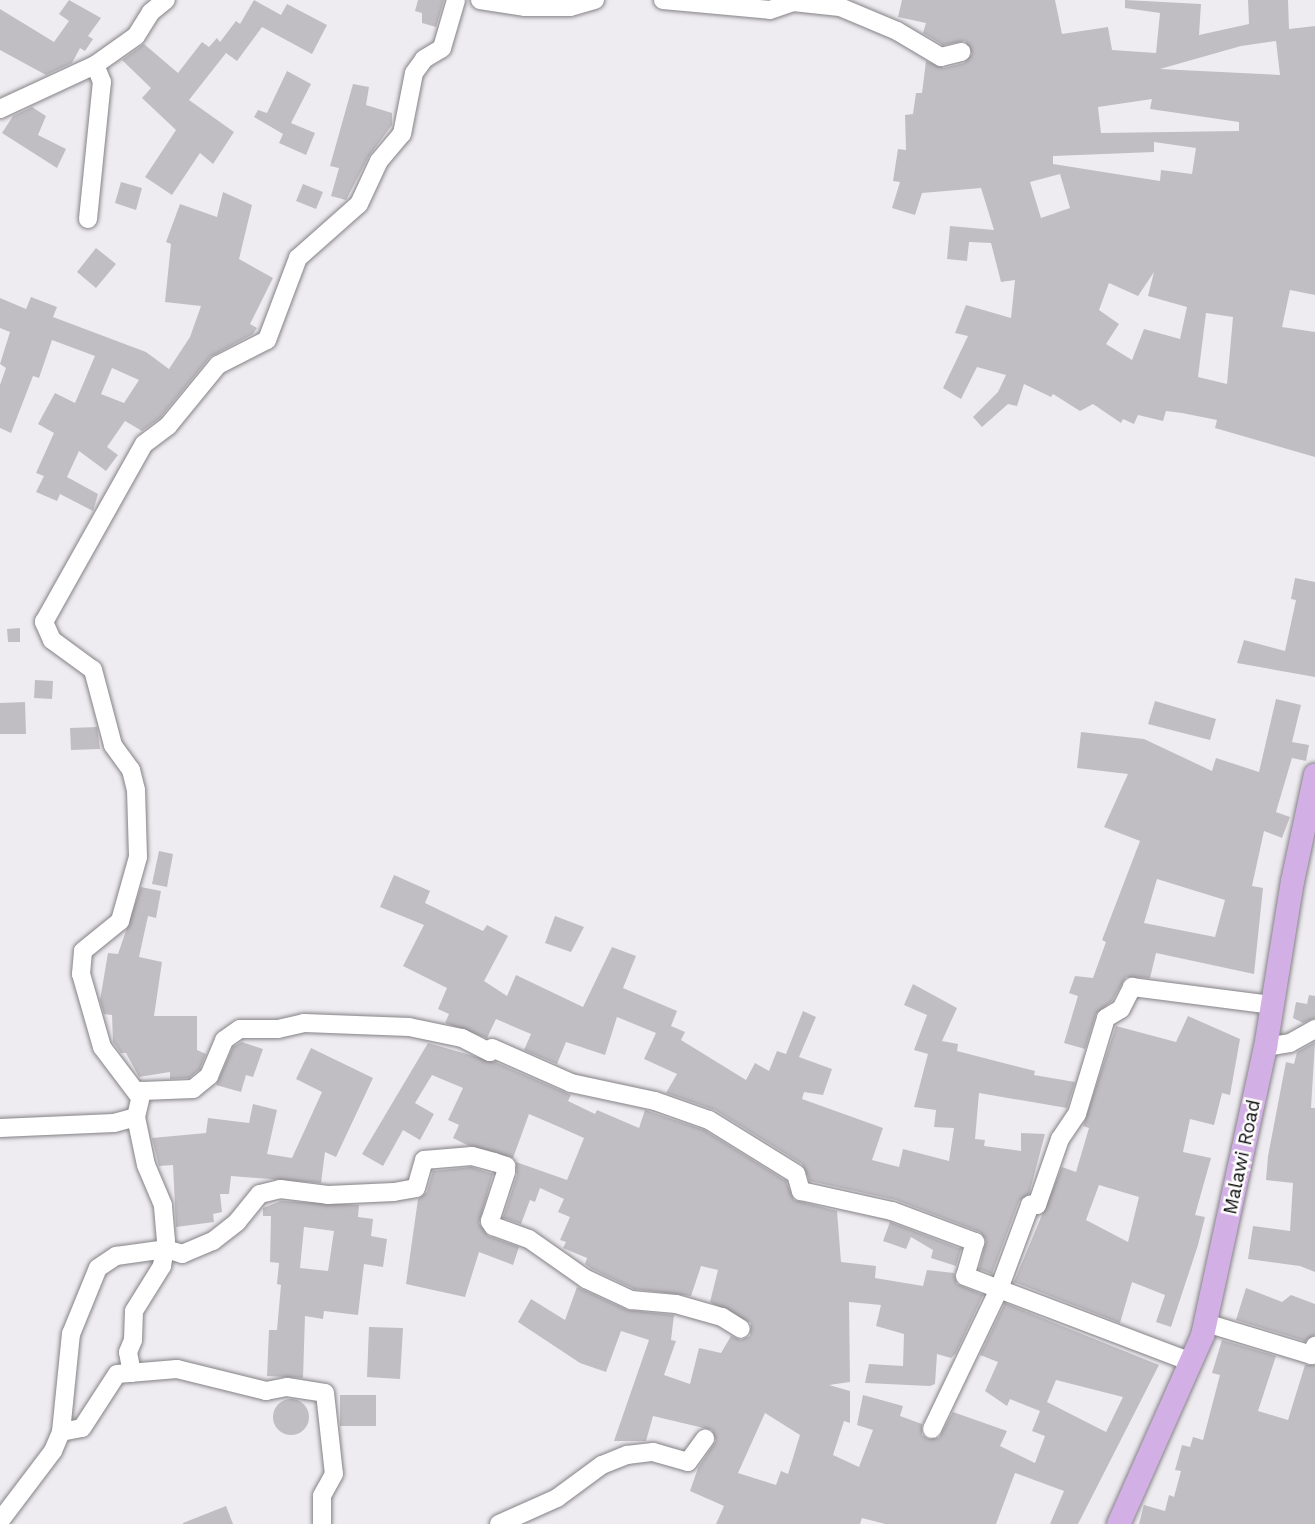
<!DOCTYPE html>
<style>
body{margin:0}
#map{position:relative;width:1315px;height:1524px;overflow:hidden;background:#efecf1;font-family:"Work Sans",sans-serif}
div>[style]{position:absolute}
.building>*{inset:0;background:#c1bec3}
.round{border-radius:50%}
.roads{filter:drop-shadow(0 0 2px #848286) drop-shadow(0 0 2px #848286)}
.minor>*{height:18px;margin:-9px;padding:0 9px;transform-origin:9px;border-radius:9px;background:#fff}
.major>*{height:23px;margin:-11.5px;padding:0 11.5px;transform-origin:11.5px;border-radius:11.5px;background:#d2b0e5}
span{translate:-50% -50%;white-space:nowrap;text-align:center;line-height:1.15;-webkit-text-stroke:5px #fff;paint-order:stroke}
.street-label{font-size:19px;color:#0d0c0d}
</style>
<div id="map">
<div class="building">
<div style="clip-path:polygon(69px 0,101px 18px,88px 36px,93px 39px,85px 51px,80px 48px,72px 63px,46px 75px,0 50px,0 9px,54px 42px,69px 21px,59px 14px)"></div>
<div style="clip-path:polygon(254px 0,281px 15px,287px 4px,327px 25px,312px 54px,262px 27px,237px 61px,226px 53px,189px 100px,234px 132px,213px 164px,200px 153px,172px 195px,145px 177px,176px 130px,142px 98px,151px 88px,122px 60px,144px 44px,178px 73px,202px 42px,209px 47px,217px 38px,220px 42px,236px 21px,240px 24px)"></div>
<div style="clip-path:polygon(418px 0,444px 0,436px 27px,422px 23px,422px 13px,415px 11px)"></div>
<div style="clip-path:polygon(evenodd,902px 0,1055px 0,1062px 34px,1108px 27px,1112px 50px,1156px 53px,1160px 13px,1125px 8px,1125px 0,1201px 4px,1199px 35px,1249px 24px,1248px 0,1288px 0,1289px 29px,1315px 26px,1315px 295px,1290px 290px,1282px 327px,1315px 332px,1315px 457px,1215px 428px,1217px 420px,1182px 413px,1166px 411px,1163px 421px,1138px 415px,1134px 424px,1123px 419px,1121px 423px,1093px 404px,1080px 411px,1053px 394px,1051px 397px,1024px 384px,1017px 406px,1008px 404px,982px 427px,973px 417px,998px 392px,1006px 375px,977px 367px,961px 399px,943px 388px,968px 336px,955px 333px,966px 305px,1011px 318px,1015px 280px,1001px 282px,991px 243px,969px 242px,967px 261px,947px 259px,950px 226px,994px 230px,981px 188px,922px 193px,915px 215px,892px 208px,900px 182px,893px 181px,898px 149px,906px 150px,905px 115px,913px 114px,916px 93px,922px 93px,926px 61px,944px 68px,964px 63px,972px 54px,965px 41px,943px 45px,923px 33px,926px 23px,898px 17px,902px 0,1276px 41px,1280px 75px,1160px 69px,1241px 46px,1276px 41px,902px 0,1152px 99px,1150px 109px,1239px 122px,1239px 131px,1101px 133px,1098px 107px,1152px 99px,902px 0,1154px 142px,1196px 148px,1192px 174px,1161px 170px,1160px 181px,1053px 164px,1053px 156px,1154px 152px,1154px 142px,902px 0,1060px 174px,1070px 208px,1041px 218px,1030px 182px,1060px 174px,902px 0,1154px 272px,1148px 296px,1187px 307px,1180px 339px,1144px 329px,1132px 360px,1106px 344px,1119px 324px,1099px 310px,1109px 283px,1138px 296px,1154px 272px,902px 0,1206px 313px,1233px 317px,1227px 384px,1198px 377px,1206px 313px)"></div>
<div style="clip-path:polygon(287px 71px,311px 84px,291px 123px,315px 133px,306px 155px,279px 143px,283px 134px,254px 117px,258px 110px,267px 113px)"></div>
<div style="clip-path:polygon(353px 84px,369px 87px,366px 105px,392px 113px,392px 125px,369px 156px,346px 200px,331px 196px,339px 168px,330px 166px)"></div>
<div style="clip-path:polygon(32px 107px,46px 116px,38px 135px,66px 149px,57px 168px,2px 133px,13px 116px)"></div>
<div style="clip-path:polygon(121px 182px,142px 188px,136px 210px,115px 203px)"></div>
<div style="clip-path:polygon(303px 184px,323px 192px,316px 209px,296px 201px)"></div>
<div style="clip-path:polygon(evenodd,223px 192px,252px 205px,239px 259px,273px 278px,250px 324px,257px 328px,253px 334px,210px 357px,160px 418px,142px 431px,125px 421px,107px 447px,118px 455px,106px 471px,79px 451px,67px 477px,98px 494px,93px 511px,60px 494px,57px 501px,36px 492px,44px 476px,36px 473px,54px 433px,38px 424px,55px 393px,75px 403px,95px 356px,52px 340px,39px 378px,33px 376px,11px 433px,0 428px,0 385px,6px 368px,0 364px,10px 332px,0 328px,0 298px,26px 309px,31px 297px,57px 307px,53px 317px,146px 352px,169px 369px,190px 337px,201px 306px,165px 302px,171px 244px,166px 242px,180px 204px,217px 217px,223px 192px,112px 368px,139px 380px,124px 403px,101px 394px,112px 368px)"></div>
<div style="clip-path:polygon(96px 248px,116px 264px,96px 288px,77px 272px)"></div>
<div style="clip-path:polygon(1295px 578px,1315px 582px,1315px 677px,1237px 663px,1244px 640px,1285px 651px,1296px 600px,1291px 599px)"></div>
<div style="clip-path:polygon(20px 628px,20px 642px,8px 642px,7px 629px)"></div>
<div style="clip-path:polygon(35px 680px,53px 681px,52px 699px,34px 698px)"></div>
<div style="clip-path:polygon(evenodd,1276px 699px,1301px 705px,1292px 742px,1309px 745px,1306px 761px,1292px 758px,1276px 812px,1290px 817px,1282px 838px,1264px 831px,1252px 886px,1263px 888px,1254px 974px,1156px 953px,1150px 978px,1126px 977px,1112px 1001px,1096px 1014px,1085px 1049px,1064px 1043px,1078px 996px,1069px 993px,1075px 976px,1093px 978px,1106px 942px,1102px 940px,1140px 841px,1104px 827px,1128px 774px,1077px 768px,1081px 732px,1144px 739px,1212px 771px,1216px 758px,1259px 772px,1276px 699px,1157px 879px,1225px 900px,1215px 937px,1144px 923px,1157px 879px)"></div>
<div style="clip-path:polygon(1155px 701px,1216px 719px,1210px 740px,1148px 724px)"></div>
<div style="clip-path:polygon(25px 702px,26px 734px,0 734px,0 703px)"></div>
<div style="clip-path:polygon(97px 727px,100px 749px,71px 750px,70px 728px)"></div>
<div style="clip-path:polygon(159px 851px,173px 854px,167px 887px,152px 884px)"></div>
<div style="clip-path:polygon(394px 875px,430px 891px,425px 903px,483px 931px,487px 925px,508px 936px,484px 981px,507px 996px,516px 975px,583px 1007px,612px 947px,636px 956px,623px 988px,677px 1011px,671px 1026px,685px 1032px,681px 1040px,746px 1080px,755px 1063px,769px 1071px,777px 1051px,786px 1054px,803px 1011px,816px 1017px,799px 1057px,832px 1069px,823px 1095px,804px 1092px,802px 1099px,883px 1128px,872px 1160px,899px 1167px,903px 1149px,949px 1161px,954px 1128px,934px 1127px,936px 1110px,914px 1107px,928px 1054px,914px 1050px,927px 1015px,904px 1005px,913px 984px,957px 1008px,942px 1041px,958px 1044px,957px 1051px,1035px 1071px,1034px 1075px,1075px 1082px,1067px 1108px,979px 1093px,975px 1139px,985px 1140px,984px 1146px,1021px 1151px,1021px 1133px,1045px 1134px,1029px 1194px,1019px 1201px,992px 1274px,979px 1269px,986px 1240px,980px 1232px,896px 1200px,810px 1181px,802px 1164px,715px 1110px,666px 1093px,677px 1074px,644px 1059px,656px 1033px,617px 1017px,605px 1055px,566px 1042px,557px 1064px,524px 1050px,531px 1034px,496px 1019px,487px 1038px,445px 1023px,449px 1014px,438px 1009px,447px 988px,403px 966px,424px 925px,380px 907px)"></div>
<div style="clip-path:polygon(141px 887px,161px 891px,156px 918px,148px 916px,139px 957px,162px 962px,154px 1016px,197px 1016px,197px 1050px,206px 1054px,200px 1069px,189px 1078px,170px 1079px,170px 1072px,139px 1077px,126px 1053px,121px 1053px,113px 1042px,112px 1015px,104px 1014px,100px 1000px,108px 953px,118px 954px)"></div>
<div style="clip-path:polygon(555px 916px,584px 927px,571px 952px,545px 943px)"></div>
<div style="clip-path:polygon(1309px 995px,1315px 996px,1315px 1018px,1303px 1023px,1293px 1018px,1296px 1002px,1307px 1004px)"></div>
<div style="clip-path:polygon(evenodd,1188px 1016px,1240px 1039px,1230px 1095px,1222px 1093px,1214px 1125px,1190px 1119px,1183px 1152px,1211px 1158px,1195px 1215px,1205px 1217px,1198px 1245px,1171px 1327px,1156px 1322px,1165px 1295px,1132px 1282px,1120px 1323px,1014px 1282px,1062px 1167px,1076px 1172px,1089px 1128px,1083px 1126px,1116px 1026px,1176px 1042px,1188px 1016px,1099px 1185px,1139px 1197px,1128px 1242px,1086px 1220px,1099px 1185px)"></div>
<div style="clip-path:polygon(242px 1042px,263px 1049px,253px 1077px,246px 1075px,241px 1092px,216px 1085px,233px 1047px)"></div>
<div style="clip-path:polygon(1315px 1042px,1311px 1108px,1315px 1108px,1315px 1272px,1300px 1266px,1248px 1259px,1253px 1226px,1290px 1231px,1293px 1183px,1266px 1180px,1268px 1156px,1286px 1062px,1294px 1064px,1297px 1052px)"></div>
<div style="clip-path:polygon(evenodd,428px 1043px,495px 1062px,571px 1095px,568px 1101px,595px 1114px,597px 1110px,639px 1128px,645px 1110px,704px 1130px,786px 1181px,794px 1200px,837px 1211px,841px 1262px,876px 1266px,875px 1278px,923px 1286px,927px 1270px,954px 1273px,957px 1284px,983px 1295px,956px 1353px,951px 1358px,937px 1354px,935px 1384px,930px 1386px,865px 1383px,869px 1364px,903px 1366px,904px 1334px,876px 1326px,881px 1305px,849px 1302px,850px 1382px,829px 1385px,850px 1391px,850px 1423px,844px 1421px,833px 1455px,859px 1467px,873px 1430px,857px 1425px,863px 1395px,903px 1406px,900px 1416px,922px 1424px,922px 1435px,928px 1439px,939px 1438px,953px 1412px,1007px 1431px,1000px 1446px,1035px 1463px,1045px 1436px,1032px 1431px,1040px 1411px,1010px 1399px,1007px 1406px,985px 1391px,998px 1362px,980px 1355px,1005px 1303px,1159px 1365px,1078px 1524px,1050px 1524px,1064px 1491px,1015px 1473px,996px 1524px,885px 1524px,862px 1518px,860px 1524px,716px 1524px,724px 1506px,690px 1491px,698px 1468px,716px 1441px,712px 1430px,653px 1416px,646px 1441px,614px 1441px,649px 1340px,621px 1331px,606px 1372px,580px 1363px,518px 1322px,531px 1299px,565px 1320px,577px 1287px,627px 1310px,674px 1315px,671px 1340px,676px 1341px,664px 1375px,690px 1384px,699px 1348px,721px 1353px,731px 1336px,741px 1340px,750px 1336px,751px 1323px,710px 1302px,718px 1270px,701px 1266px,691px 1296px,634px 1289px,592px 1269px,585px 1264px,587px 1258px,563px 1248px,566px 1242px,560px 1240px,570px 1217px,558px 1212px,564px 1199px,540px 1188px,535px 1202px,530px 1200px,521px 1224px,503px 1218px,517px 1175px,516px 1162px,567px 1180px,584px 1138px,557px 1126px,529px 1114px,513px 1158px,467px 1145px,453px 1138px,459px 1125px,448px 1120px,463px 1088px,432px 1075px,415px 1103px,434px 1114px,420px 1140px,403px 1130px,383px 1166px,362px 1154px,428px 1043px,1056px 1380px,1123px 1397px,1106px 1432px,1047px 1402px,1056px 1380px,428px 1043px,765px 1413px,800px 1435px,788px 1474px,781px 1471px,776px 1485px,738px 1473px,765px 1413px)"></div>
<div style="clip-path:polygon(311px 1048px,373px 1078px,336px 1157px,325px 1152px,321px 1183px,231px 1176px,229px 1194px,220px 1194px,222px 1212px,213px 1214px,214px 1222px,176px 1227px,173px 1165px,159px 1166px,152px 1138px,206px 1133px,208px 1118px,249px 1123px,253px 1104px,277px 1110px,267px 1154px,292px 1158px,322px 1092px,296px 1079px)"></div>
<div style="clip-path:polygon(471px 1167px,493px 1174px,479px 1223px,488px 1236px,519px 1247px,513px 1265px,479px 1252px,465px 1297px,406px 1284px,418px 1199px,427px 1192px,433px 1171px)"></div>
<div style="clip-path:polygon(evenodd,281px 1201px,359px 1205px,358px 1217px,373px 1219px,371px 1236px,387px 1239px,383px 1267px,364px 1264px,358px 1315px,324px 1311px,323px 1319px,305px 1316px,303px 1378px,267px 1376px,269px 1330px,277px 1330px,281px 1285px,277px 1284px,279px 1263px,270px 1262px,271px 1216px,263px 1216px,263px 1208px,281px 1201px,304px 1227px,334px 1231px,328px 1271px,300px 1268px,304px 1227px)"></div>
<div style="clip-path:polygon(890px 1222px,961px 1249px,956px 1266px,931px 1258px,933px 1250px,911px 1237px,906px 1249px,883px 1241px)"></div>
<div style="clip-path:polygon(1246px 1288px,1282px 1302px,1291px 1295px,1315px 1304px,1315px 1335px,1305px 1341px,1236px 1320px)"></div>
<div style="clip-path:polygon(369px 1327px,403px 1328px,400px 1379px,367px 1377px)"></div>
<div style="clip-path:polygon(1222px 1340px,1276px 1356px,1258px 1411px,1288px 1420px,1305px 1365px,1315px 1365px,1315px 1524px,1139px 1524px,1144px 1505px,1165px 1511px,1169px 1495px,1174px 1497px,1181px 1471px,1175px 1470px,1182px 1445px,1190px 1447px,1193px 1437px,1203px 1440px,1220px 1375px,1212px 1373px)"></div>
<div style="clip-path:polygon(340px 1395px,376px 1395px,376px 1426px,340px 1426px)"></div>
<div class="round" style="left:273px;top:1399px;width:36px;height:36px"></div>
<div style="clip-path:polygon(226px 1506px,233px 1524px,183px 1524px,183px 1523px)"></div>
</div>
<div class="roads">
<div class="minor">
<div style="left:480px;top:0;width:46px;rotate:8.8deg"></div>
<div style="left:525px;top:7px;width:45px"></div>
<div style="left:570px;top:7px;width:26px;rotate:-16deg"></div>
<div style="left:663px;top:0;width:107px;rotate:5.3deg"></div>
<div style="left:770px;top:10px;width:24px;rotate:-19deg"></div>
<div style="left:793px;top:2px;width:47px;rotate:6.1deg"></div>
<div style="left:840px;top:7px;width:62px;rotate:22.8deg"></div>
<div style="left:897px;top:31px;width:51px;rotate:30.6deg"></div>
<div style="left:941px;top:57px;width:21px;rotate:-14deg"></div>
<div style="left:0;top:109px;width:105px;rotate:-24.9deg"></div>
<div style="left:95px;top:65px;width:50px;rotate:-35.3deg"></div>
<div style="left:136px;top:36px;width:28px;rotate:-58deg"></div>
<div style="left:151px;top:12px;width:19px;rotate:-39deg"></div>
<div style="left:88px;top:219px;width:138px;rotate:-84.2deg"></div>
<div style="left:102px;top:82px;width:18px;rotate:-112deg"></div>
<div style="left:1265px;top:1047px;width:25px;rotate:-9deg"></div>
<div style="left:1290px;top:1043px;width:29px;rotate:-29deg"></div>
<div style="left:139px;top:1096px;width:61px;rotate:-127.1deg"></div>
<div style="left:102px;top:1047px;width:76px;rotate:-106deg"></div>
<div style="left:81px;top:974px;width:23px;rotate:-85deg"></div>
<div style="left:83px;top:951px;width:48px;rotate:-39deg"></div>
<div style="left:120px;top:921px;width:66px;rotate:-74.3deg"></div>
<div style="left:138px;top:857px;width:67px;rotate:-91.7deg"></div>
<div style="left:136px;top:790px;width:21px;rotate:-104deg"></div>
<div style="left:131px;top:770px;width:31px;rotate:-126deg"></div>
<div style="left:113px;top:745px;width:78px;rotate:-104.9deg"></div>
<div style="left:93px;top:670px;width:51px;rotate:-143.8deg"></div>
<div style="left:52px;top:640px;width:20px;rotate:-114deg"></div>
<div style="left:44px;top:622px;width:204px;rotate:-60.7deg"></div>
<div style="left:144px;top:444px;width:30px;rotate:-37deg"></div>
<div style="left:168px;top:426px;width:79px;rotate:-50.7deg"></div>
<div style="left:218px;top:365px;width:55px;rotate:-27deg"></div>
<div style="left:267px;top:340px;width:88px;rotate:-69.3deg"></div>
<div style="left:298px;top:258px;width:81px;rotate:-41.5deg"></div>
<div style="left:359px;top:204px;width:47px;rotate:-65.1deg"></div>
<div style="left:379px;top:161px;width:35px;rotate:-50deg"></div>
<div style="left:402px;top:134px;width:62px;rotate:-78.9deg"></div>
<div style="left:414px;top:73px;width:17px;rotate:-54deg"></div>
<div style="left:424px;top:59px;width:21px;rotate:-31deg"></div>
<div style="left:442px;top:48px;width:50px;rotate:-73.7deg"></div>
<div style="left:0;top:1128px;width:114px;rotate:-2.5deg"></div>
<div style="left:114px;top:1123px;width:23px;rotate:-15deg"></div>
<div style="left:136px;top:1117px;width:27px;rotate:-77deg"></div>
<div style="left:142px;top:1091px;width:51px;rotate:-2.2deg"></div>
<div style="left:193px;top:1089px;width:21px;rotate:-39deg"></div>
<div style="left:209px;top:1076px;width:39px;rotate:-67deg"></div>
<div style="left:224px;top:1040px;width:19px;rotate:-35deg"></div>
<div style="left:240px;top:1029px;width:38px"></div>
<div style="left:278px;top:1029px;width:27px;rotate:-13deg"></div>
<div style="left:304px;top:1023px;width:105px;rotate:2.2deg"></div>
<div style="left:409px;top:1027px;width:54px;rotate:11.7deg"></div>
<div style="left:462px;top:1038px;width:31px;rotate:27deg"></div>
<div style="left:490px;top:1052px;width:4px;rotate:-63deg"></div>
<div style="left:492px;top:1048px;width:86px;rotate:23.9deg"></div>
<div style="left:571px;top:1083px;width:86px;rotate:12.1deg"></div>
<div style="left:655px;top:1101px;width:57px;rotate:19.4deg"></div>
<div style="left:709px;top:1120px;width:102px;rotate:31.8deg"></div>
<div style="left:796px;top:1174px;width:18px;rotate:74deg"></div>
<div style="left:801px;top:1191px;width:93px;rotate:12.4deg"></div>
<div style="left:892px;top:1211px;width:89px;rotate:20.5deg"></div>
<div style="left:975px;top:1242px;width:35px;rotate:106deg"></div>
<div style="left:965px;top:1276px;width:36px;rotate:21deg"></div>
<div style="left:999px;top:1289px;width:90px;rotate:-69.7deg"></div>
<div style="left:1030px;top:1205px;width:7px"></div>
<div style="left:1037px;top:1205px;width:70px;rotate:-70.8deg"></div>
<div style="left:1060px;top:1139px;width:30px;rotate:-56deg"></div>
<div style="left:1077px;top:1114px;width:100px;rotate:-73.2deg"></div>
<div style="left:1106px;top:1018px;width:17px;rotate:-31deg"></div>
<div style="left:1121px;top:1009px;width:25px;rotate:-63deg"></div>
<div style="left:1132px;top:987px;width:141px;rotate:7.3deg"></div>
<div style="left:1206px;top:1323px;width:110px;rotate:16.9deg"></div>
<div style="left:1311px;top:1355px;width:10px;rotate:-66deg"></div>
<div style="left:132px;top:1373px;width:21px;rotate:-101deg"></div>
<div style="left:128px;top:1352px;width:13px;rotate:-67deg"></div>
<div style="left:133px;top:1340px;width:29px;rotate:-88deg"></div>
<div style="left:134px;top:1311px;width:53px;rotate:-58.1deg"></div>
<div style="left:162px;top:1266px;width:25px;rotate:-81deg"></div>
<div style="left:166px;top:1241px;width:36px;rotate:-95deg"></div>
<div style="left:163px;top:1205px;width:43px;rotate:-113deg"></div>
<div style="left:146px;top:1165px;width:49px;rotate:-101.8deg"></div>
<div style="left:932px;top:1429px;width:155px;rotate:-64.4deg"></div>
<div style="left:999px;top:1289px;width:205px;rotate:20.8deg"></div>
<div style="left:61px;top:1432px;width:21px;rotate:-11deg"></div>
<div style="left:82px;top:1428px;width:64px;rotate:-57.1deg"></div>
<div style="left:117px;top:1374px;width:60px;rotate:-4.8deg"></div>
<div style="left:177px;top:1369px;width:92px;rotate:13.9deg"></div>
<div style="left:266px;top:1391px;width:21px;rotate:-11deg"></div>
<div style="left:287px;top:1387px;width:38px;rotate:9deg"></div>
<div style="left:325px;top:1393px;width:81px;rotate:83.7deg"></div>
<div style="left:334px;top:1474px;width:25px;rotate:119deg"></div>
<div style="left:322px;top:1496px;width:28px;rotate:90deg"></div>
<div style="left:0;top:1521px;width:88px;rotate:-52.9deg"></div>
<div style="left:53px;top:1451px;width:21px;rotate:-67deg"></div>
<div style="left:61px;top:1432px;width:99px;rotate:-84.2deg"></div>
<div style="left:71px;top:1334px;width:71px;rotate:-67.8deg"></div>
<div style="left:98px;top:1268px;width:22px;rotate:-34deg"></div>
<div style="left:116px;top:1256px;width:50px;rotate:-8deg"></div>
<div style="left:166px;top:1249px;width:17px;rotate:17deg"></div>
<div style="left:182px;top:1254px;width:34px;rotate:-23deg"></div>
<div style="left:213px;top:1241px;width:31px;rotate:-38deg"></div>
<div style="left:237px;top:1222px;width:36px;rotate:-51deg"></div>
<div style="left:260px;top:1194px;width:21px;rotate:-14deg"></div>
<div style="left:280px;top:1189px;width:48px;rotate:7.1deg"></div>
<div style="left:328px;top:1195px;width:66px;rotate:-2.6deg"></div>
<div style="left:394px;top:1192px;width:22px;rotate:-10deg"></div>
<div style="left:416px;top:1188px;width:29px;rotate:-74deg"></div>
<div style="left:424px;top:1160px;width:48px;rotate:-4.8deg"></div>
<div style="left:472px;top:1156px;width:23px;rotate:15deg"></div>
<div style="left:494px;top:1162px;width:13px;rotate:18deg"></div>
<div style="left:506px;top:1166px;width:6px;rotate:90deg"></div>
<div style="left:506px;top:1172px;width:52px;rotate:108.1deg"></div>
<div style="left:490px;top:1221px;width:6px;rotate:59deg"></div>
<div style="left:493px;top:1226px;width:38px;rotate:20deg"></div>
<div style="left:529px;top:1239px;width:70px;rotate:35.1deg"></div>
<div style="left:586px;top:1279px;width:50px;rotate:25deg"></div>
<div style="left:631px;top:1300px;width:45px;rotate:5.1deg"></div>
<div style="left:676px;top:1304px;width:48px;rotate:15.8deg"></div>
<div style="left:722px;top:1317px;width:22px;rotate:32deg"></div>
<div style="left:499px;top:1524px;width:64px;rotate:-24.1deg"></div>
<div style="left:557px;top:1498px;width:56px;rotate:-36.3deg"></div>
<div style="left:602px;top:1465px;width:27px;rotate:-22deg"></div>
<div style="left:627px;top:1455px;width:26px;rotate:-7deg"></div>
<div style="left:653px;top:1452px;width:36px;rotate:16deg"></div>
<div style="left:688px;top:1462px;width:29px;rotate:-54deg"></div>
</div>
<div class="major">
<div style="left:1118px;top:1524px;width:207px;rotate:-66deg"></div>
<div style="left:1202px;top:1335px;width:295px;rotate:-77.7deg"></div>
<div style="left:1265px;top:1047px;width:168px;rotate:-80.8deg"></div>
<div style="left:1292px;top:881px;width:109px;rotate:-77.9deg"></div>
</div>
</div>
<div class="street-label">
<span style="left:1242px;top:1157px;rotate:-78deg">Malawi Road</span>
</div>
</div>
